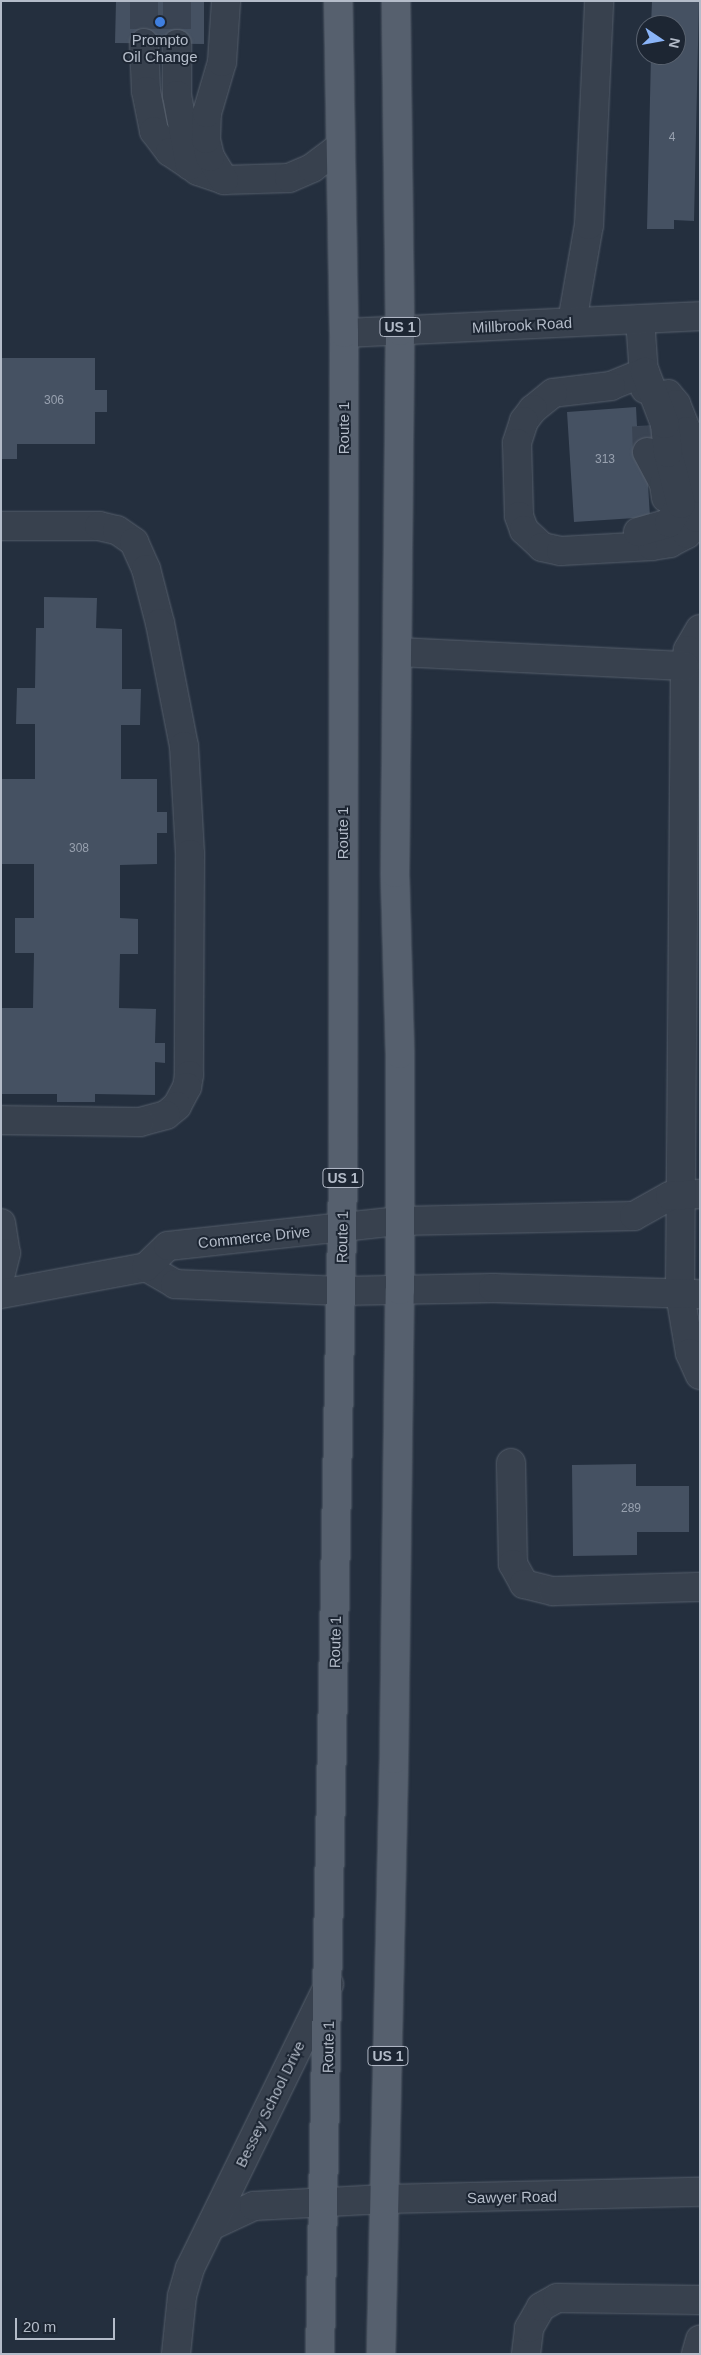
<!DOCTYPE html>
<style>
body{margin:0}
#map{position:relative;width:701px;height:2355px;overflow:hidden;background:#242f3e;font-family:Helvetica,sans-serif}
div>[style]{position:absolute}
.building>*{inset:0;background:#455162}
.minor-tunnel>*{height:28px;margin-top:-14px;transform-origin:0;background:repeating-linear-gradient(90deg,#3a4453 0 28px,transparent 0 42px)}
.roads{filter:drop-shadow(0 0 1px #565f6c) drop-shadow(0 0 1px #565f6c)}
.minor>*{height:28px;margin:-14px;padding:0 14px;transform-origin:14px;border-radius:14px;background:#38414e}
.major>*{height:28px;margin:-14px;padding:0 14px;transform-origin:14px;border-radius:14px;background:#56606e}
.dots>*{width:14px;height:14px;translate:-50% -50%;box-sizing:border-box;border:2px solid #1d2633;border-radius:50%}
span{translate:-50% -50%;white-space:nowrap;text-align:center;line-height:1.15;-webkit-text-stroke:4px #1d2633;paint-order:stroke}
.number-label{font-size:12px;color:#98a1af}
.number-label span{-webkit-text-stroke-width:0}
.shield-label span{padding:1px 4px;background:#1d2633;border:1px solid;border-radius:4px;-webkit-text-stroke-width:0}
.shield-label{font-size:14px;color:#b4bcc9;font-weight:700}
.poi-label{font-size:15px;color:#b4bcc9}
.street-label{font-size:15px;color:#b4bcc9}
.frame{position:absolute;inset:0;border:2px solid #b4bcc9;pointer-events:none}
.north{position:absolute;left:636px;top:15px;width:50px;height:50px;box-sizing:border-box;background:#1d2633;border:1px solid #59626f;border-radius:50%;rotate:102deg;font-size:14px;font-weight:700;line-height:20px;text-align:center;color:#b4bcc9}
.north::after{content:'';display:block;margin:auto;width:18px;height:22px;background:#8ab4f8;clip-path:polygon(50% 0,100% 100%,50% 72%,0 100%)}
.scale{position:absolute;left:15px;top:2318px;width:100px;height:22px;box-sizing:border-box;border:2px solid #b4bcc9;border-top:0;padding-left:6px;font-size:15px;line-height:18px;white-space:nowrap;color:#b4bcc9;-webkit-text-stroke:4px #1d2633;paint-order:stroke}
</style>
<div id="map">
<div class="building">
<div style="clip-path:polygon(116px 1px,204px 1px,204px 44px,115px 43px)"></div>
<div style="clip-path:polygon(652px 1px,699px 1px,694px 221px,674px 220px,674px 229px,647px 229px,651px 55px,676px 55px,676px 25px,651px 25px)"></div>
<div style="clip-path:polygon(1px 358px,95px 358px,95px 390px,107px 390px,107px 412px,95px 412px,95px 444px,17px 444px,17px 459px,1px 459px)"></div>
<div style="clip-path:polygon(636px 407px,637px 426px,663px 425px,664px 451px,639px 452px,640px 468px,647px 468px,650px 517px,574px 522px,567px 412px)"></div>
<div style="clip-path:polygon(44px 597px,97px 598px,96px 628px,122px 629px,122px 689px,141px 689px,140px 725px,121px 725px,121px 779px,157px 779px,157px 812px,167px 812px,167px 833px,157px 833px,157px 864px,120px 865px,120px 918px,138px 919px,138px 954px,120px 954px,119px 1008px,156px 1009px,155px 1043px,165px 1043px,165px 1063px,155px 1062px,155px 1095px,95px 1094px,95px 1102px,57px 1102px,57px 1094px,1px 1094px,1px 1008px,33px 1008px,34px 953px,15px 953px,15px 918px,34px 918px,34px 864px,1px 864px,1px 779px,35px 779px,35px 724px,16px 724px,17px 688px,35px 688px,36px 628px,44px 628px)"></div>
<div style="clip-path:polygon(636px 1464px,636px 1486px,689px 1486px,689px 1532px,637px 1532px,637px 1555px,573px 1556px,572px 1465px)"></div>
</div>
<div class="minor-tunnel">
<div style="left:144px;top:1px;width:42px;rotate:90deg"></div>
<div style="left:177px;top:1px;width:43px;rotate:90deg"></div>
<div style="left:646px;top:426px;width:26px;rotate:88deg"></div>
</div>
<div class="roads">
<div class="minor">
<div style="left:144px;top:43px;width:48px;rotate:87.6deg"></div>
<div style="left:146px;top:91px;width:41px;rotate:78.7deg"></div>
<div style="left:154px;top:131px;width:26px;rotate:53deg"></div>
<div style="left:170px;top:152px;width:34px;rotate:34deg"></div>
<div style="left:198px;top:171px;width:28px;rotate:19deg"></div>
<div style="left:224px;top:180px;width:65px;rotate:-1.8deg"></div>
<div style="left:289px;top:178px;width:25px;rotate:-23deg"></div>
<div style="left:312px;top:168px;width:34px;rotate:-37deg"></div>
<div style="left:177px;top:44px;width:51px;rotate:90deg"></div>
<div style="left:177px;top:95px;width:72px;rotate:79.6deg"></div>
<div style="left:224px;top:180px;width:27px;rotate:-121deg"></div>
<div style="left:210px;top:157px;width:18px;rotate:-103deg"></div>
<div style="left:206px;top:139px;width:26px;rotate:-88deg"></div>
<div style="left:207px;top:113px;width:53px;rotate:-73.6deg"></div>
<div style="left:222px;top:62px;width:61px;rotate:-86.2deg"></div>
<div style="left:640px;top:319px;width:70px;rotate:85.9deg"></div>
<div style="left:572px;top:322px;width:98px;rotate:-80.1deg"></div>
<div style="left:589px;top:225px;width:224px;rotate:-87.4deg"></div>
<div style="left:344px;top:333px;width:356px;rotate:-2.7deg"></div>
<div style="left:645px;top:372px;width:37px;rotate:158deg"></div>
<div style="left:611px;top:386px;width:58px;rotate:173.1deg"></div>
<div style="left:553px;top:393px;width:26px;rotate:141deg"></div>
<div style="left:533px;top:409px;width:15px;rotate:127deg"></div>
<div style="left:524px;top:421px;width:23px;rotate:108deg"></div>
<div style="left:517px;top:443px;width:73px;rotate:88.4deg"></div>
<div style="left:519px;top:516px;width:15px;rotate:70deg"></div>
<div style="left:524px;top:530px;width:25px;rotate:43deg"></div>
<div style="left:542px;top:547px;width:19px;rotate:12deg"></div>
<div style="left:561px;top:551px;width:91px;rotate:-3.1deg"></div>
<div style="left:652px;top:546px;width:18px;rotate:-9deg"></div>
<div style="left:670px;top:543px;width:19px;rotate:-28deg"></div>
<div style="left:687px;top:534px;width:19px;rotate:-58deg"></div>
<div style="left:697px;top:518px;width:12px;rotate:-76deg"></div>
<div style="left:668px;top:394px;width:13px;rotate:51deg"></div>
<div style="left:676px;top:404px;width:29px;rotate:68deg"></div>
<div style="left:687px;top:431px;width:59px;rotate:77.4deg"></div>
<div style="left:647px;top:452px;width:36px;rotate:62deg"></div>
<div style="left:664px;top:484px;width:14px;rotate:82deg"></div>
<div style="left:1px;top:526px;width:98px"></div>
<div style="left:99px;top:526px;width:18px;rotate:13deg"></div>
<div style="left:117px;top:530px;width:21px;rotate:35deg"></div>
<div style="left:134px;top:542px;width:30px;rotate:66deg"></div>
<div style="left:146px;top:569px;width:56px;rotate:75.5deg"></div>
<div style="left:160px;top:623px;width:125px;rotate:79deg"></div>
<div style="left:184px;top:746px;width:108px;rotate:86.8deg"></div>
<div style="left:190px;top:854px;width:221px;rotate:90.3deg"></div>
<div style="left:189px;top:1075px;width:12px;rotate:99deg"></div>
<div style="left:187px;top:1087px;width:21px;rotate:118deg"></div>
<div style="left:177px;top:1106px;width:14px;rotate:141deg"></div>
<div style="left:166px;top:1115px;width:27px;rotate:165deg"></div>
<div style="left:140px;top:1122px;width:139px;rotate:-179.2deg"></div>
<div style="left:638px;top:532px;width:32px;rotate:-16deg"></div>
<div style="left:669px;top:523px;width:22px;rotate:-58deg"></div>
<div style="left:681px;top:504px;width:53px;rotate:-104.3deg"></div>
<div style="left:668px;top:453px;width:29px;rotate:-96deg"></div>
<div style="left:665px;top:424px;width:56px;rotate:-111deg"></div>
<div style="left:700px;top:629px;width:24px;rotate:120deg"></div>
<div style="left:688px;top:650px;width:16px;rotate:101deg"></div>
<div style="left:685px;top:666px;width:628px;rotate:90.46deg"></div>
<div style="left:680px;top:1294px;width:60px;rotate:80.4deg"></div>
<div style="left:690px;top:1353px;width:24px;rotate:66deg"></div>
<div style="left:397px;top:652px;width:288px;rotate:2.8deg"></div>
<div style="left:1px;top:1223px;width:30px;rotate:81deg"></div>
<div style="left:6px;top:1253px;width:21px;rotate:104deg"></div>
<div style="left:146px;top:1267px;width:34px;rotate:30deg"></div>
<div style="left:175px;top:1284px;width:166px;rotate:2.4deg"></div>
<div style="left:341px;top:1291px;width:152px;rotate:-1.1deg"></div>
<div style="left:493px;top:1288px;width:207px;rotate:1.7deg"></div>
<div style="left:1px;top:1294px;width:147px;rotate:-10.5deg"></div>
<div style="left:146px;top:1267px;width:30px;rotate:-44deg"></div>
<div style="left:168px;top:1246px;width:233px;rotate:-6.2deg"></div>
<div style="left:400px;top:1221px;width:234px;rotate:-1.2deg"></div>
<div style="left:634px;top:1216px;width:41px;rotate:-29.1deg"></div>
<div style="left:670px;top:1196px;width:29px;rotate:-4deg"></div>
<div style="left:511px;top:1463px;width:101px;rotate:88.9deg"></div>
<div style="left:513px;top:1564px;width:23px;rotate:61deg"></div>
<div style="left:524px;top:1584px;width:30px;rotate:14deg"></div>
<div style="left:553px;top:1591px;width:147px;rotate:-1.6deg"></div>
<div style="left:213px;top:2225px;width:45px;rotate:-24.9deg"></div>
<div style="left:254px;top:2206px;width:131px;rotate:-3.1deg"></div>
<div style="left:385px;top:2199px;width:315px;rotate:-1.3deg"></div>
<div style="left:176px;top:2354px;width:58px;rotate:-84.1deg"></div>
<div style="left:182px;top:2296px;width:29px;rotate:-74deg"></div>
<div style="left:190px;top:2268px;width:316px;rotate:-63.9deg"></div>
<div style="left:526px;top:2354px;width:26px;rotate:-83deg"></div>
<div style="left:529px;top:2328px;width:24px;rotate:-60deg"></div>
<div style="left:541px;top:2307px;width:18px;rotate:-29deg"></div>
<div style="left:557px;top:2298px;width:143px;rotate:0.8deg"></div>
<div style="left:696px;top:2354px;width:15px;rotate:-74deg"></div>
</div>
<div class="major">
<div style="left:320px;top:2354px;width:1178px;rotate:-88.88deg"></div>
<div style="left:343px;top:1176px;width:843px;rotate:-89.93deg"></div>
<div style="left:344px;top:333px;width:332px;rotate:-91deg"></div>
<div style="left:381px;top:2354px;width:595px;rotate:-88.75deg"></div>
<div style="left:394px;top:1759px;width:469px;rotate:-89.3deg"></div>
<div style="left:400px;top:1290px;width:236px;rotate:-90deg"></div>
<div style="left:400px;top:1054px;width:181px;rotate:-91.6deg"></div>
<div style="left:395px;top:873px;width:542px;rotate:-89.47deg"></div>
<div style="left:400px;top:331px;width:330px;rotate:-90.7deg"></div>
</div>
</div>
<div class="dots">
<div style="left:160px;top:22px;background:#3f7fe0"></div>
</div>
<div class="number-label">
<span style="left:672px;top:138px">4</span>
<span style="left:54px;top:401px">306</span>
<span style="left:605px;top:460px">313</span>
<span style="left:79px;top:849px">308</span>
<span style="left:631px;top:1509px">289</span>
</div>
<div class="shield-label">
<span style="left:400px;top:327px">US 1</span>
<span style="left:343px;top:1178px">US 1</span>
<span style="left:388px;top:2056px">US 1</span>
</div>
<div class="poi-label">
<span style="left:160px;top:48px">Prompto<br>Oil Change</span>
</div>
<div class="street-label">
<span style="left:522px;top:325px;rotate:-3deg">Millbrook Road</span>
<span style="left:344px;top:428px;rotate:-90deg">Route 1</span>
<span style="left:343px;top:833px;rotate:-90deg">Route 1</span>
<span style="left:254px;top:1237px;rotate:-6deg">Commerce Drive</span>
<span style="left:342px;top:1237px;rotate:-89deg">Route 1</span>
<span style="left:335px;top:1642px;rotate:-89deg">Route 1</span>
<span style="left:328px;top:2047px;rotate:-89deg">Route 1</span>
<span style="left:270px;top:2104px;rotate:-64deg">Bessey School Drive</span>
<span style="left:512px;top:2197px;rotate:-1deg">Sawyer Road</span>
</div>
<div class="frame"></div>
<div class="north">N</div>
<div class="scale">20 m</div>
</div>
